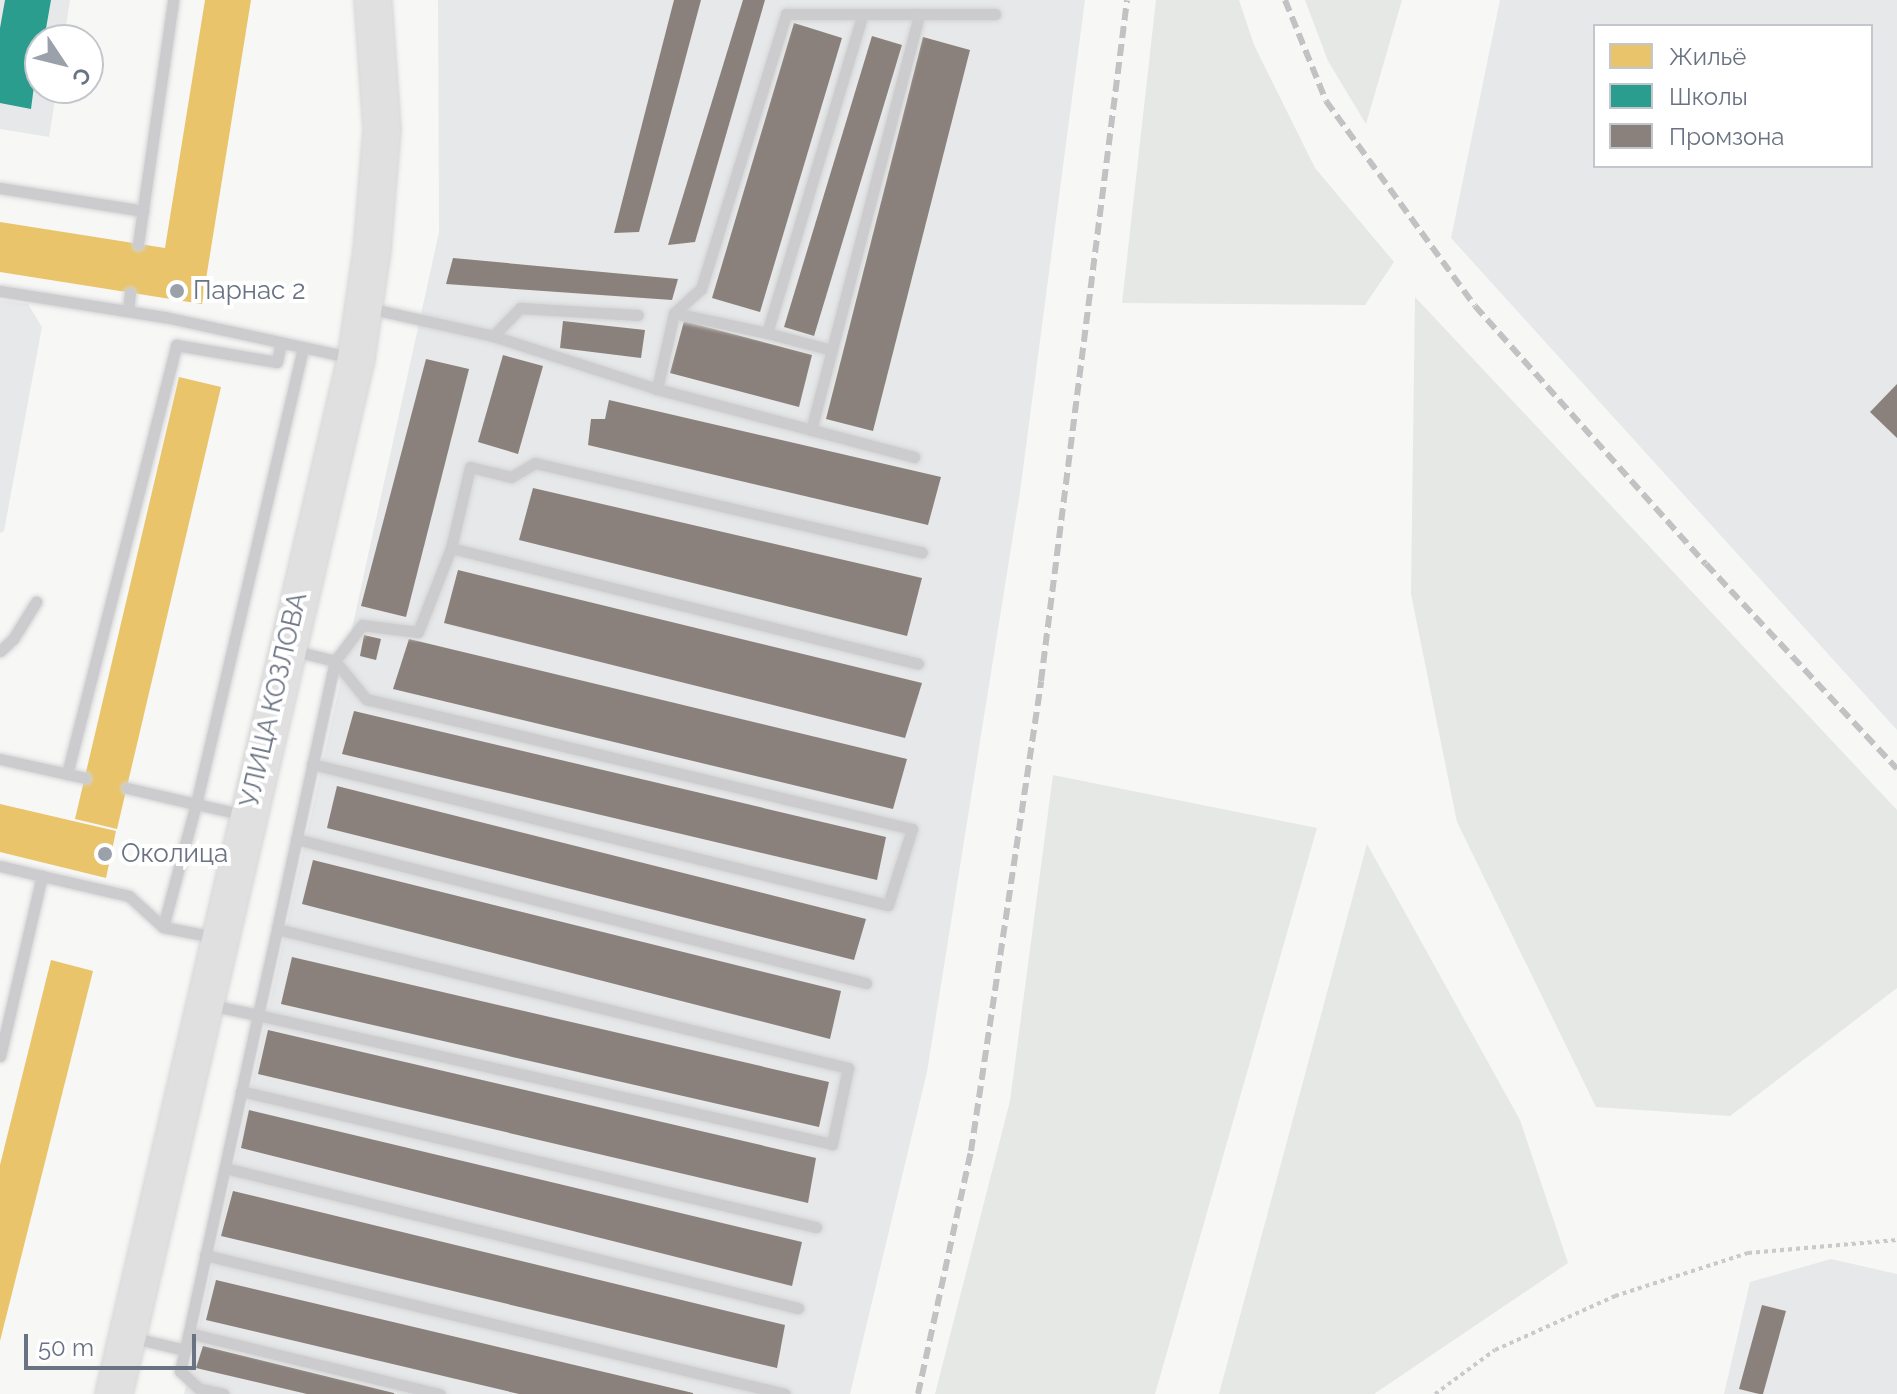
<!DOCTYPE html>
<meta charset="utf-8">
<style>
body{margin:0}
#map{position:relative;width:1897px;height:1394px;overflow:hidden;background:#f7f7f6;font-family:Raleway,sans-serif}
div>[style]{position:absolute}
.built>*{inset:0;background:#e7e8e9}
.green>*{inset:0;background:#e5e8e4}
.homes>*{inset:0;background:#e9c46a}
.schools>*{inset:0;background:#2a9d8f}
.industry>*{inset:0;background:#8a817c}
.path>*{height:4px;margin-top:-2px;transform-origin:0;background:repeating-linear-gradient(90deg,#c9cacb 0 4px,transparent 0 8px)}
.roads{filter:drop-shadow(0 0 2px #d3d4d4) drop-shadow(0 0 2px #d3d4d4)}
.lane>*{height:11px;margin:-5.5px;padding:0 5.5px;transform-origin:5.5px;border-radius:5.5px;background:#ccccce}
.primary>*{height:36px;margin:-18px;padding:0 18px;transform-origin:18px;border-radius:18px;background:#e0e0e1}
.rail>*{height:6px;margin-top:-3px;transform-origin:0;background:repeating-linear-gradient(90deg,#c2c2c4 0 12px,transparent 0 18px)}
.dots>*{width:22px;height:22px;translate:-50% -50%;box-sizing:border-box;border:4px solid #fff;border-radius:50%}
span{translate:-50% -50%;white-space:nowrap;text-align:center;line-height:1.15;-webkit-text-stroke:8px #fff;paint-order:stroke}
.poi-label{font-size:26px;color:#6a7383}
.left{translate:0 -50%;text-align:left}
.street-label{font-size:26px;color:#6a7383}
.legend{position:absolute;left:1593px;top:24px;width:280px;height:144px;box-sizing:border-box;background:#fff;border:2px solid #c3c7cd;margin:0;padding:10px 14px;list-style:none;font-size:24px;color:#6a7383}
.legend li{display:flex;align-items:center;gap:16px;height:40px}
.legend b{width:40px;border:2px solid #c3c7cd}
.north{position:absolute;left:24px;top:24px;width:80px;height:80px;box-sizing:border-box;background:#fff;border:2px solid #c3c7cd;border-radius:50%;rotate:125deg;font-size:22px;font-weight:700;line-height:32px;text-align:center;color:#6a7383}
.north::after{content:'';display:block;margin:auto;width:28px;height:36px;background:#9ba1ab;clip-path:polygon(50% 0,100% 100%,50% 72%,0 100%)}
.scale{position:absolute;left:24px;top:1334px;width:172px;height:36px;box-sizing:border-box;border:4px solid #6a7383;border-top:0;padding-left:10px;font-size:24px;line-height:28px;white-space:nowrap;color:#6a7383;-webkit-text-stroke:6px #fff;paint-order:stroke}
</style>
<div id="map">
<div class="built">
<div style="clip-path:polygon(0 0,70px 0,64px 40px,40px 40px,40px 88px,57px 88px,49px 137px,0 129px)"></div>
<div style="clip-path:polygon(438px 0,1085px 0,1020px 492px,927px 1072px,850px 1394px,184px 1394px,439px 232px)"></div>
<div style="clip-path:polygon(evenodd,1500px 0,1897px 0,1897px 730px,1451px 238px,1500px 0,1595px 26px,1871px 26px,1871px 166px,1595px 166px,1595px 26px)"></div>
<div style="clip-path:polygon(0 300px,28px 304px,42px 327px,4px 531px,0 533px)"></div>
<div style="clip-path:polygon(1831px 1259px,1897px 1274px,1897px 1394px,1724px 1394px,1750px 1282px)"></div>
</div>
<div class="green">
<div style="clip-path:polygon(1156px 0,1239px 0,1254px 45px,1315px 168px,1394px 262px,1365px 305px,1122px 303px)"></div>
<div style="clip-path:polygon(1305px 0,1402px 0,1366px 124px,1328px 61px)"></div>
<div style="clip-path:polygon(1415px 297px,1897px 810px,1897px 988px,1730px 1116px,1596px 1107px,1457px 822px,1411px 594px)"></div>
<div style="clip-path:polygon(1053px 775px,1317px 828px,1155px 1394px,935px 1394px,1010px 1101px)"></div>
<div style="clip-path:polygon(1367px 844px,1520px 1120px,1568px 1263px,1374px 1394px,1219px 1394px)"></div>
</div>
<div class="homes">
<div style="clip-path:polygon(205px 0,251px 0,202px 304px,0 272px,0 222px,165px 248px)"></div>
<div style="clip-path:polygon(179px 377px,221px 387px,117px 829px,75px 819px)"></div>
<div style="clip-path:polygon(0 804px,116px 831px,106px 878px,0 852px)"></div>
<div style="clip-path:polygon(51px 960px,93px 971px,0 1341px,0 1165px)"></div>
</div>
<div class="schools">
<div style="clip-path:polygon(5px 0,51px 0,44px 40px,40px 40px,31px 109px,0 103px,0 28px)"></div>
</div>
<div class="industry">
<div style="clip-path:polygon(674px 0,701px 0,639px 232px,614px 233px)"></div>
<div style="clip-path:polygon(743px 0,765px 0,695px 242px,668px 245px)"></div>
<div style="clip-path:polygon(794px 23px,842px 38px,760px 312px,712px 298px)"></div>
<div style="clip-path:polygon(872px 36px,902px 45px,814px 336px,784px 327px)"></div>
<div style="clip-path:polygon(923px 37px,970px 50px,873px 431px,826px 419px)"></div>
<div style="clip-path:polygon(453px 258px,678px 279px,672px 300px,446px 284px)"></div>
<div style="clip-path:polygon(563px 321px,645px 330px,641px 358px,560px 348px)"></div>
<div style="clip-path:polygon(684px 321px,812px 355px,799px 407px,670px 373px)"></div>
<div style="clip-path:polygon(503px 355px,543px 366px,518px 454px,478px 442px)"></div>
<div style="clip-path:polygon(426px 359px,469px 369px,406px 617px,361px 606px)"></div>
<div style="clip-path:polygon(1897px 384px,1897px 438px,1870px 412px)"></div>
<div style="clip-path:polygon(609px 400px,941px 477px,928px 525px,588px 445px,591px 419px,605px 419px)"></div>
<div style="clip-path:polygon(533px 488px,922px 578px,907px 636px,519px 540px)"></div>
<div style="clip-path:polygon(458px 570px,922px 683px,905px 738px,444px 623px)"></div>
<div style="clip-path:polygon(364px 635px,381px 639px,376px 660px,360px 656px)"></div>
<div style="clip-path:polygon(409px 639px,907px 759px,893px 809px,393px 689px)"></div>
<div style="clip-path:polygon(354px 711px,886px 837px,877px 880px,342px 754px)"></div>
<div style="clip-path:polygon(337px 786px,866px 919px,854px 960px,327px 828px)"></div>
<div style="clip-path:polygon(313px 860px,841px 991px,830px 1039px,302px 904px)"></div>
<div style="clip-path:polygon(292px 957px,829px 1082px,819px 1127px,281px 1004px)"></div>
<div style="clip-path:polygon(268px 1030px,816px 1158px,808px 1203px,258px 1074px)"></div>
<div style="clip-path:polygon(249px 1110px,802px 1242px,792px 1286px,241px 1148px)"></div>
<div style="clip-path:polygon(233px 1191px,785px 1325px,777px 1368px,221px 1236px)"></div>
<div style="clip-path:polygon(216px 1280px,693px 1393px,693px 1394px,519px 1394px,206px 1320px)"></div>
<div style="clip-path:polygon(1762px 1305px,1786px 1311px,1763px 1394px,1759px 1394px,1739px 1389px)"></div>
<div style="clip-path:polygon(203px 1346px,394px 1393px,394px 1394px,307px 1394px,196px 1368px)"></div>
</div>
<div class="path">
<div style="left:1435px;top:1394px;width:74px;rotate:-36.3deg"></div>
<div style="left:1495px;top:1350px;width:132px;rotate:-24.2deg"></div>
<div style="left:1615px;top:1296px;width:140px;rotate:-17.9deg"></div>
<div style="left:1748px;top:1253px;width:150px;rotate:-5deg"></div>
</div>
<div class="roads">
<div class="lane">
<div style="left:0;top:188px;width:145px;rotate:9.1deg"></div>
<div style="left:138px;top:244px;width:246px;rotate:-81.8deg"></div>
<div style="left:0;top:291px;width:167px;rotate:9deg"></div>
<div style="left:165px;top:317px;width:192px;rotate:12.3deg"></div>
<div style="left:368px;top:308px;width:128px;rotate:12.6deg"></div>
<div style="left:493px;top:336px;width:172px;rotate:17.9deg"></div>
<div style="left:657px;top:389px;width:78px;rotate:-77.4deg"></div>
<div style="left:674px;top:313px;width:36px;rotate:-42deg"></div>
<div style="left:701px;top:289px;width:288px;rotate:-72.8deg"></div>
<div style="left:786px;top:14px;width:209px"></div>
<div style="left:128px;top:311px;width:18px;rotate:-84deg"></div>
<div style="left:674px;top:313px;width:95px;rotate:12.1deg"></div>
<div style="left:767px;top:333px;width:333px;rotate:-73.3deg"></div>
<div style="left:767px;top:333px;width:67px;rotate:14.7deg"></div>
<div style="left:493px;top:336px;width:39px;rotate:-46deg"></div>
<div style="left:520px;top:308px;width:118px;rotate:3.4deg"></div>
<div style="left:657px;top:389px;width:266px;rotate:14.8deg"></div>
<div style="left:811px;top:430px;width:430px;rotate:-75.4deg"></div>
<div style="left:451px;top:548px;width:83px;rotate:-76.8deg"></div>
<div style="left:470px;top:467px;width:42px;rotate:13.7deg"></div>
<div style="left:511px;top:477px;width:28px;rotate:-30deg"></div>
<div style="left:535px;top:463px;width:397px;rotate:13deg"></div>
<div style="left:291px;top:650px;width:45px;rotate:14deg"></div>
<div style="left:335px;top:661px;width:45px;rotate:-53.1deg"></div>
<div style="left:362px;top:625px;width:56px;rotate:7.1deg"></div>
<div style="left:418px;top:632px;width:90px;rotate:-68.6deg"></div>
<div style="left:451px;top:548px;width:481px;rotate:13.9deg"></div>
<div style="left:0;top:651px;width:18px;rotate:-43deg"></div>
<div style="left:13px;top:639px;width:44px;rotate:-58.1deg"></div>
<div style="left:0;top:759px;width:87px;rotate:12.6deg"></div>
<div style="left:312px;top:764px;width:593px;rotate:13.76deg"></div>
<div style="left:888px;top:905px;width:80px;rotate:-72.5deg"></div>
<div style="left:912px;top:829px;width:561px;rotate:-166.61deg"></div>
<div style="left:366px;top:699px;width:49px;rotate:-129.2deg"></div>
<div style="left:67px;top:774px;width:443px;rotate:-75.7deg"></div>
<div style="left:176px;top:345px;width:102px;rotate:9.6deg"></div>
<div style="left:277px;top:362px;width:20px;rotate:-79deg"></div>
<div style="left:127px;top:788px;width:71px;rotate:13.1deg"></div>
<div style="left:196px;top:804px;width:469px;rotate:-76.8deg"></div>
<div style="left:296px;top:839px;width:588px;rotate:14.18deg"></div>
<div style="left:0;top:866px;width:43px;rotate:13.4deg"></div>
<div style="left:167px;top:928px;width:4px;rotate:-166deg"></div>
<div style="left:163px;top:927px;width:127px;rotate:-75deg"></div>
<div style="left:196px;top:804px;width:50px;rotate:12.7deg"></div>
<div style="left:277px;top:929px;width:588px;rotate:13.68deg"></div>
<div style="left:848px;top:1068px;width:78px;rotate:101.9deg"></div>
<div style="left:832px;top:1144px;width:588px;rotate:-167.33deg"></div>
<div style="left:258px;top:1015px;width:88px;rotate:-77.5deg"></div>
<div style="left:277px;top:929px;width:274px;rotate:-77.8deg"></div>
<div style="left:0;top:1056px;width:185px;rotate:-76.9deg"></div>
<div style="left:42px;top:876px;width:89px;rotate:12.9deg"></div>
<div style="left:129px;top:896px;width:46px;rotate:42.4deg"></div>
<div style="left:163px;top:927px;width:52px;rotate:11.1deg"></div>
<div style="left:241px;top:1091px;width:591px;rotate:13.31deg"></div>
<div style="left:225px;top:1168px;width:590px;rotate:13.73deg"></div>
<div style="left:205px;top:1255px;width:596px;rotate:13.48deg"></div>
<div style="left:189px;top:1333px;width:258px;rotate:13.7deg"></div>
<div style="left:130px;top:1337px;width:57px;rotate:13.3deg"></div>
<div style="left:185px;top:1350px;width:22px;rotate:103deg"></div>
<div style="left:180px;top:1371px;width:25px;rotate:43deg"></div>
<div style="left:198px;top:1388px;width:26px;rotate:13deg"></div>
<div style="left:185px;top:1350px;width:343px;rotate:-77.7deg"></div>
<div style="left:258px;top:1015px;width:48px;rotate:-168deg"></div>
</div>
<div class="primary">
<div style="left:114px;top:1394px;width:1063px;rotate:-76.84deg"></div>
<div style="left:356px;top:359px;width:109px;rotate:-81.6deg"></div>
<div style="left:372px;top:251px;width:122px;rotate:-85.3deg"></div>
<div style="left:382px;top:129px;width:129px;rotate:-94deg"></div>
</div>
</div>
<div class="rail">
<div style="left:1285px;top:0;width:109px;rotate:67.9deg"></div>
<div style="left:1326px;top:101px;width:253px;rotate:54deg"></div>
<div style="left:1475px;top:306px;width:346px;rotate:48.2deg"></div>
<div style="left:1706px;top:564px;width:280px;rotate:47deg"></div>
<div style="left:918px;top:1394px;width:249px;rotate:-77.7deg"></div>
<div style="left:971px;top:1151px;width:475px;rotate:-81.5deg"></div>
<div style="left:1041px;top:681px;width:686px;rotate:-82.8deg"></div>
</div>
<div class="dots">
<div style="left:177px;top:291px;background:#9ba1ab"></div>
<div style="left:105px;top:854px;background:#9ba1ab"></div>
</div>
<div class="poi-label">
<span class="left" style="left:193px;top:291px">Парнас 2</span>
<span class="left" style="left:121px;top:854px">Околица</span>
</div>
<div class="street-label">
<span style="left:274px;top:700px;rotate:-77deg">УЛИЦА КОЗЛОВА</span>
</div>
<ul class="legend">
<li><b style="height:22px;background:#e9c46a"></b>Жильё</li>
<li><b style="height:22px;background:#2a9d8f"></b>Школы</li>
<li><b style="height:22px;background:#8a817c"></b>Промзона</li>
</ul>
<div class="north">С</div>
<div class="scale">50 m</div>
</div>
